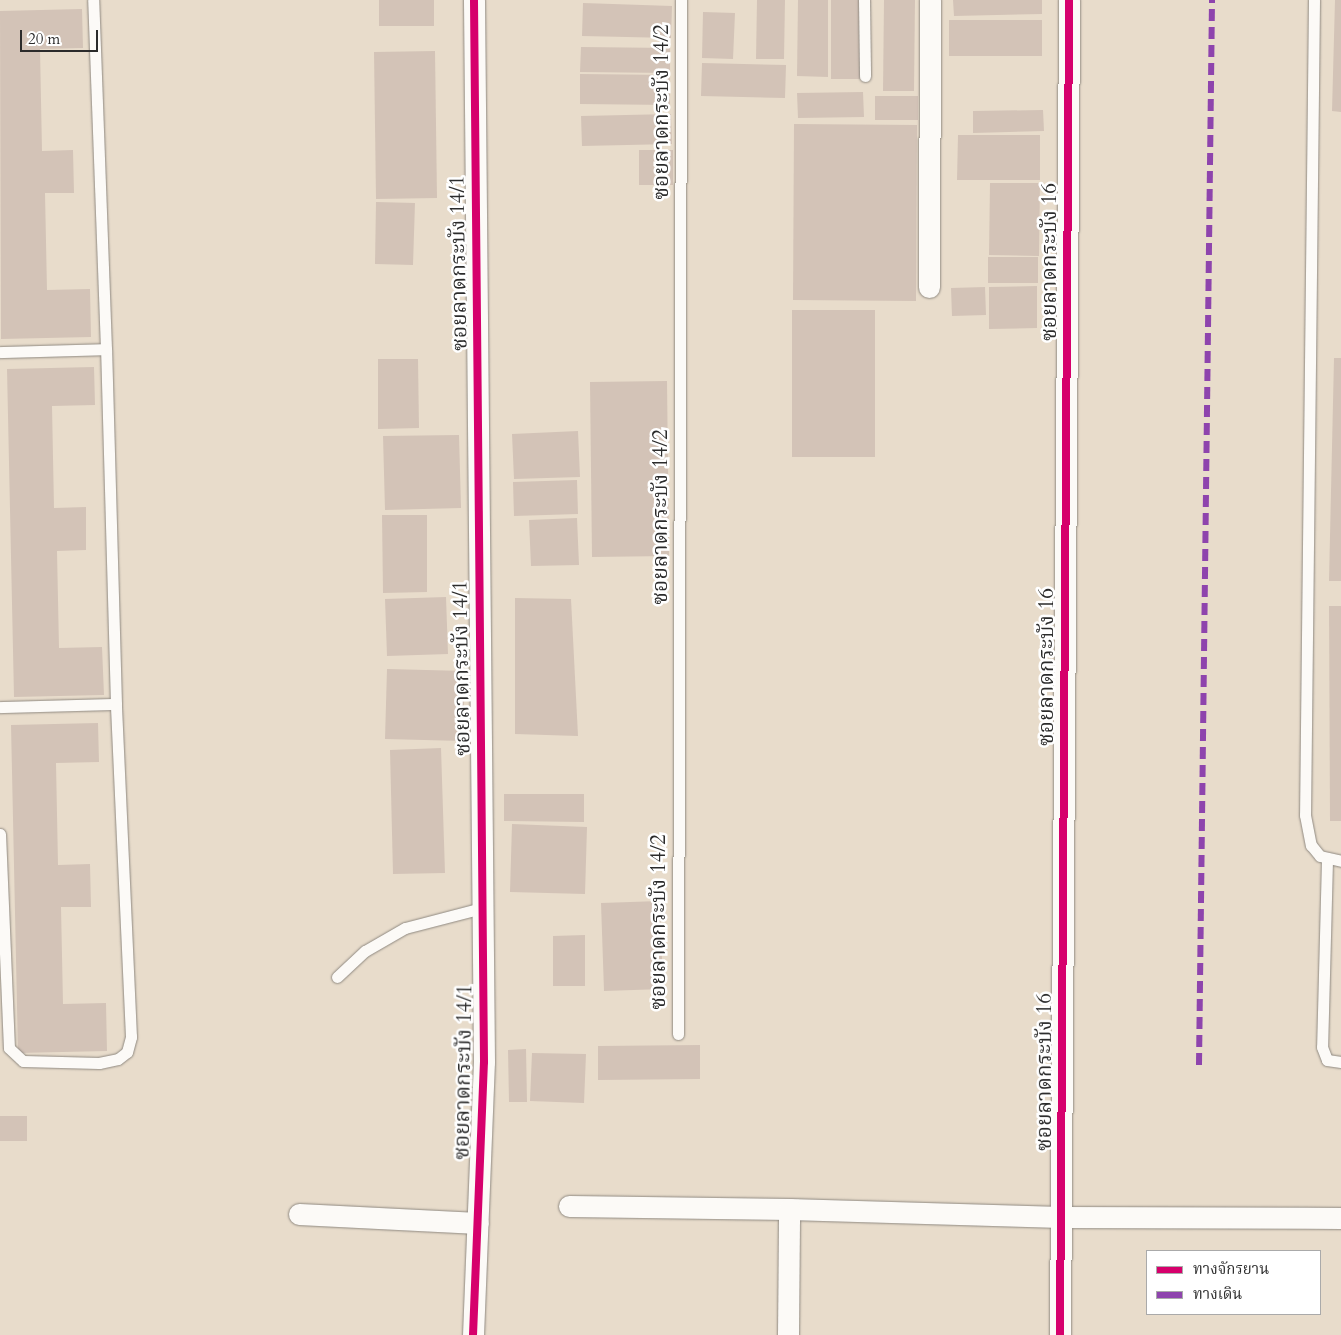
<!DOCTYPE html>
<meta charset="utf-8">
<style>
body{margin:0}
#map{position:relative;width:1341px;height:1335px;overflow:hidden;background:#e8dccb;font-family:Cardo,"Noto Serif Thai",serif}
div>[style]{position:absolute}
.building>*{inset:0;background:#d3c3b7}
.roads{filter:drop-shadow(0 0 1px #8f8981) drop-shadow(0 0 1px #8f8981)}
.lane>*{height:11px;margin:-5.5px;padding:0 5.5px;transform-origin:5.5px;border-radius:5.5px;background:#fcfaf7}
.street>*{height:21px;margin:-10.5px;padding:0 10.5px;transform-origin:10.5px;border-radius:10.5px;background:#fcfaf7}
.quiet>*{height:6px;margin-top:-3px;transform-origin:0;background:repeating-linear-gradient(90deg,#8e44ad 0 12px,transparent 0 18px)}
.cycleway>*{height:8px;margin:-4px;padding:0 4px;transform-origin:4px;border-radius:4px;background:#d6006c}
span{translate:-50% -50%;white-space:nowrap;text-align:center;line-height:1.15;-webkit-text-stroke:5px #fff;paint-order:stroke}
.street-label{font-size:21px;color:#2b2b2b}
.legend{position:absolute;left:1146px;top:1250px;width:175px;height:65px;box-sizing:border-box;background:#fff;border:1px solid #aaa;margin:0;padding:6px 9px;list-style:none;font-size:15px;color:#2b2b2b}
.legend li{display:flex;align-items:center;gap:10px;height:25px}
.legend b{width:25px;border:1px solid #aaa}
.scale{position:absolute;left:20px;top:30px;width:78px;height:22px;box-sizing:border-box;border:2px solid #2b2b2b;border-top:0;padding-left:6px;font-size:15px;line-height:18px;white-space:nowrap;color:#2b2b2b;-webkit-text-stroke:4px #fff;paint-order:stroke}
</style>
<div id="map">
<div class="building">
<div style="clip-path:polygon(379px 0,434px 0,434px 26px,379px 26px)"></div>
<div style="clip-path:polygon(757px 0,785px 0,784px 59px,756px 59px)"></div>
<div style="clip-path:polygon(798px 0,828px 0,828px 77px,797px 76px)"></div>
<div style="clip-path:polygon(831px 0,860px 0,860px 79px,831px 79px)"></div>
<div style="clip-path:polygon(884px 0,915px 0,914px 91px,883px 91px)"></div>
<div style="clip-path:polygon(953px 0,1042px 0,1042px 14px,954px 16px)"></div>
<div style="clip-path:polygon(1335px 0,1341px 0,1341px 112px,1332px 111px)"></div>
<div style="clip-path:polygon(583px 3px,672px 6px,671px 38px,582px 36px)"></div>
<div style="clip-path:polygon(82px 9px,83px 48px,40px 49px,42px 151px,73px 150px,74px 193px,45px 193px,47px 290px,90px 289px,91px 337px,1px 339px,0 11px)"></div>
<div style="clip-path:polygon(703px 12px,735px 13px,733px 59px,702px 58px)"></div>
<div style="clip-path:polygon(949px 20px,1042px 20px,1042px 56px,949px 56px)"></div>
<div style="clip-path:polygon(581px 47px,670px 48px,670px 73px,580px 72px)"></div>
<div style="clip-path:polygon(435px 51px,437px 198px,376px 199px,374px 52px)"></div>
<div style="clip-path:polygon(702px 63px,786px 65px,785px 98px,701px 96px)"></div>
<div style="clip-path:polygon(580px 74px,670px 75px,670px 105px,580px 104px)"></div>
<div style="clip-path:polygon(863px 92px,864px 117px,798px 118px,797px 93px)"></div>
<div style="clip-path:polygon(875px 96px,918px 96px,918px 120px,875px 120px)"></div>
<div style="clip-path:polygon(1043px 110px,1044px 131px,973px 133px,973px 111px)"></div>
<div style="clip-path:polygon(671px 114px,672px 144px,582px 146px,581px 116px)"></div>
<div style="clip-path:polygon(794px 124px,917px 125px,916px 301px,793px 300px)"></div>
<div style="clip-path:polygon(958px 135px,1040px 135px,1040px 180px,957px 180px)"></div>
<div style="clip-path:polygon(639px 150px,673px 150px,673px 185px,639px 185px)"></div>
<div style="clip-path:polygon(990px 183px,1040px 183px,1039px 256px,989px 255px)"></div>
<div style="clip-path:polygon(376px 202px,415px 203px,413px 265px,375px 264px)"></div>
<div style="clip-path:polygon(988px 257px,1038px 257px,1038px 283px,988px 283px)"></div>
<div style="clip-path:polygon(1037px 286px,1037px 328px,989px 329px,989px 287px)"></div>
<div style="clip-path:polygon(985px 287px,986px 315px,952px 316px,951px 288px)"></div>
<div style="clip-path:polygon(792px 310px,875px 310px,875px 457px,792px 457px)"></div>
<div style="clip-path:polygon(1334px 358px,1341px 358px,1341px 581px,1329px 581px)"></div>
<div style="clip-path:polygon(378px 359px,418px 359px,419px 428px,378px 429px)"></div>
<div style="clip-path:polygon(94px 367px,95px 405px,52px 406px,54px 508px,86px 507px,86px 550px,57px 551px,59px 648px,102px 647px,104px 695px,14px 697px,7px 369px)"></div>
<div style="clip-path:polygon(667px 381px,669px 556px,592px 557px,590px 382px)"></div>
<div style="clip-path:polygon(578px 431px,580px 477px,514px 479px,512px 434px)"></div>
<div style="clip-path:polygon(459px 435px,461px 508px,385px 510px,383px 436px)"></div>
<div style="clip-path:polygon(577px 480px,578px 514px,514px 516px,513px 482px)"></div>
<div style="clip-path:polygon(382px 515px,427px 515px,427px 592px,383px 593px)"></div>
<div style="clip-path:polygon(577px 518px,579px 565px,531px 566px,529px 520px)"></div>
<div style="clip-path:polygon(446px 597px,448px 654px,387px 656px,385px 599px)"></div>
<div style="clip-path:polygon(515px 598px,571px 599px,578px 736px,515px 734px)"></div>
<div style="clip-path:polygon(1329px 606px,1341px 606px,1341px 821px,1330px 821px)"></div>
<div style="clip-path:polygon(387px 669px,465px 671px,463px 741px,385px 739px)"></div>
<div style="clip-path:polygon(98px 723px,99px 762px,56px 763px,58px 865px,90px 864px,91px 907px,61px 907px,63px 1004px,106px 1003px,107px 1051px,18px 1053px,11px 725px)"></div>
<div style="clip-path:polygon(441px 748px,445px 873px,393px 874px,390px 750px)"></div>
<div style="clip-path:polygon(504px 794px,584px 794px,584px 822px,504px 821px)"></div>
<div style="clip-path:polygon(512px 824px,587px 827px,585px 894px,510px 892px)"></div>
<div style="clip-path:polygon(660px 901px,663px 989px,604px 991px,601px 903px)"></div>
<div style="clip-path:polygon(585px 935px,585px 986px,553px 986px,553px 936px)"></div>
<div style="clip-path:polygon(700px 1045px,700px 1079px,598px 1080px,598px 1046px)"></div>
<div style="clip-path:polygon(526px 1049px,527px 1102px,509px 1102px,508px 1050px)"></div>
<div style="clip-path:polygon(532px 1053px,586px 1054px,584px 1103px,530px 1101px)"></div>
<div style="clip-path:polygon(0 1116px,27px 1116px,27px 1141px,0 1141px)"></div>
</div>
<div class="roads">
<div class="lane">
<div style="left:864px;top:0;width:76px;rotate:89.2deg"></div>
<div style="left:1314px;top:0;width:815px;rotate:90.63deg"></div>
<div style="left:1305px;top:815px;width:31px;rotate:79deg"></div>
<div style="left:1311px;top:845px;width:14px;rotate:51deg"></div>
<div style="left:1320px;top:856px;width:22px;rotate:13deg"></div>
<div style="left:0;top:352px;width:106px;rotate:-1.6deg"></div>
<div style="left:0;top:707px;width:116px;rotate:-1.5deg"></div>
<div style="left:0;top:834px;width:214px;rotate:87.6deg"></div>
<div style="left:9px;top:1048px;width:19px;rotate:43deg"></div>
<div style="left:23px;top:1061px;width:76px;rotate:1.5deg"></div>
<div style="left:99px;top:1063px;width:19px;rotate:-12deg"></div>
<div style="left:118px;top:1059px;width:11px;rotate:-38deg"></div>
<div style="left:127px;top:1052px;width:16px;rotate:-75deg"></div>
<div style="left:131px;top:1037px;width:333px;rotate:-92.6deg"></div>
<div style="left:116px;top:704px;width:355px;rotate:-91.6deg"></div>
<div style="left:106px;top:349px;width:349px;rotate:-92.1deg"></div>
<div style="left:1327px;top:860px;width:187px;rotate:91.5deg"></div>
<div style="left:1322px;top:1047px;width:14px;rotate:69deg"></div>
<div style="left:1327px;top:1060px;width:14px;rotate:8deg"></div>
<div style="left:337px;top:977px;width:38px;rotate:-43deg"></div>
<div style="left:365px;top:951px;width:46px;rotate:-29.9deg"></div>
<div style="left:405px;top:928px;width:80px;rotate:-14.6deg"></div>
<div style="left:678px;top:1034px;width:1034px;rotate:-89.83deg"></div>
</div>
<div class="street">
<div style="left:929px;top:287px;width:287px;rotate:-89.8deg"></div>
<div style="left:569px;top:1206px;width:220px;rotate:0.8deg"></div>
<div style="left:789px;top:1209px;width:272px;rotate:1.7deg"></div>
<div style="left:1061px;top:1217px;width:280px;rotate:0.2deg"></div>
<div style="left:299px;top:1214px;width:179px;rotate:2.9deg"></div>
<div style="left:473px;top:1335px;width:273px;rotate:-87.7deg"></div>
<div style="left:484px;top:1062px;width:1062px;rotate:-90.54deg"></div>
<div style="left:788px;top:1335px;width:126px;rotate:-89.5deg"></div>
<div style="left:1060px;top:1335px;width:1335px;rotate:-89.61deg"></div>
</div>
</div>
<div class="quiet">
<div style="left:1199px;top:1065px;width:1065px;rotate:-89.3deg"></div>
</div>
<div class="cycleway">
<div style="left:473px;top:1335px;width:273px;rotate:-87.7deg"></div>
<div style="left:484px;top:1062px;width:1062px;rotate:-90.54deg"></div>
<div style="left:1060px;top:1335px;width:1335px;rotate:-89.61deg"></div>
</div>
<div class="street-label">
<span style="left:662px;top:112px;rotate:-90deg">ซอยลาดกระบัง 14/2</span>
<span style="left:1050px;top:262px;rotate:-90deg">ซอยลาดกระบัง 16</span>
<span style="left:459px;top:263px;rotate:-91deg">ซอยลาดกระบัง 14/1</span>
<span style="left:661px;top:517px;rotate:-90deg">ซอยลาดกระบัง 14/2</span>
<span style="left:1047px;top:667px;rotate:-90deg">ซอยลาดกระบัง 16</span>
<span style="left:462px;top:668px;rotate:-91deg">ซอยลาดกระบัง 14/1</span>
<span style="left:659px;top:922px;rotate:-90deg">ซอยลาดกระบัง 14/2</span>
<span style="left:464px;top:1072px;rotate:-89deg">ซอยลาดกระบัง 14/1</span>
<span style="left:1045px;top:1072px;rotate:-90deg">ซอยลาดกระบัง 16</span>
</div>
<ul class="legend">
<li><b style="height:6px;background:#d6006c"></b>ทางจักรยาน</li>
<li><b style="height:6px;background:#8e44ad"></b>ทางเดิน</li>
</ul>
<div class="scale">20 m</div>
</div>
